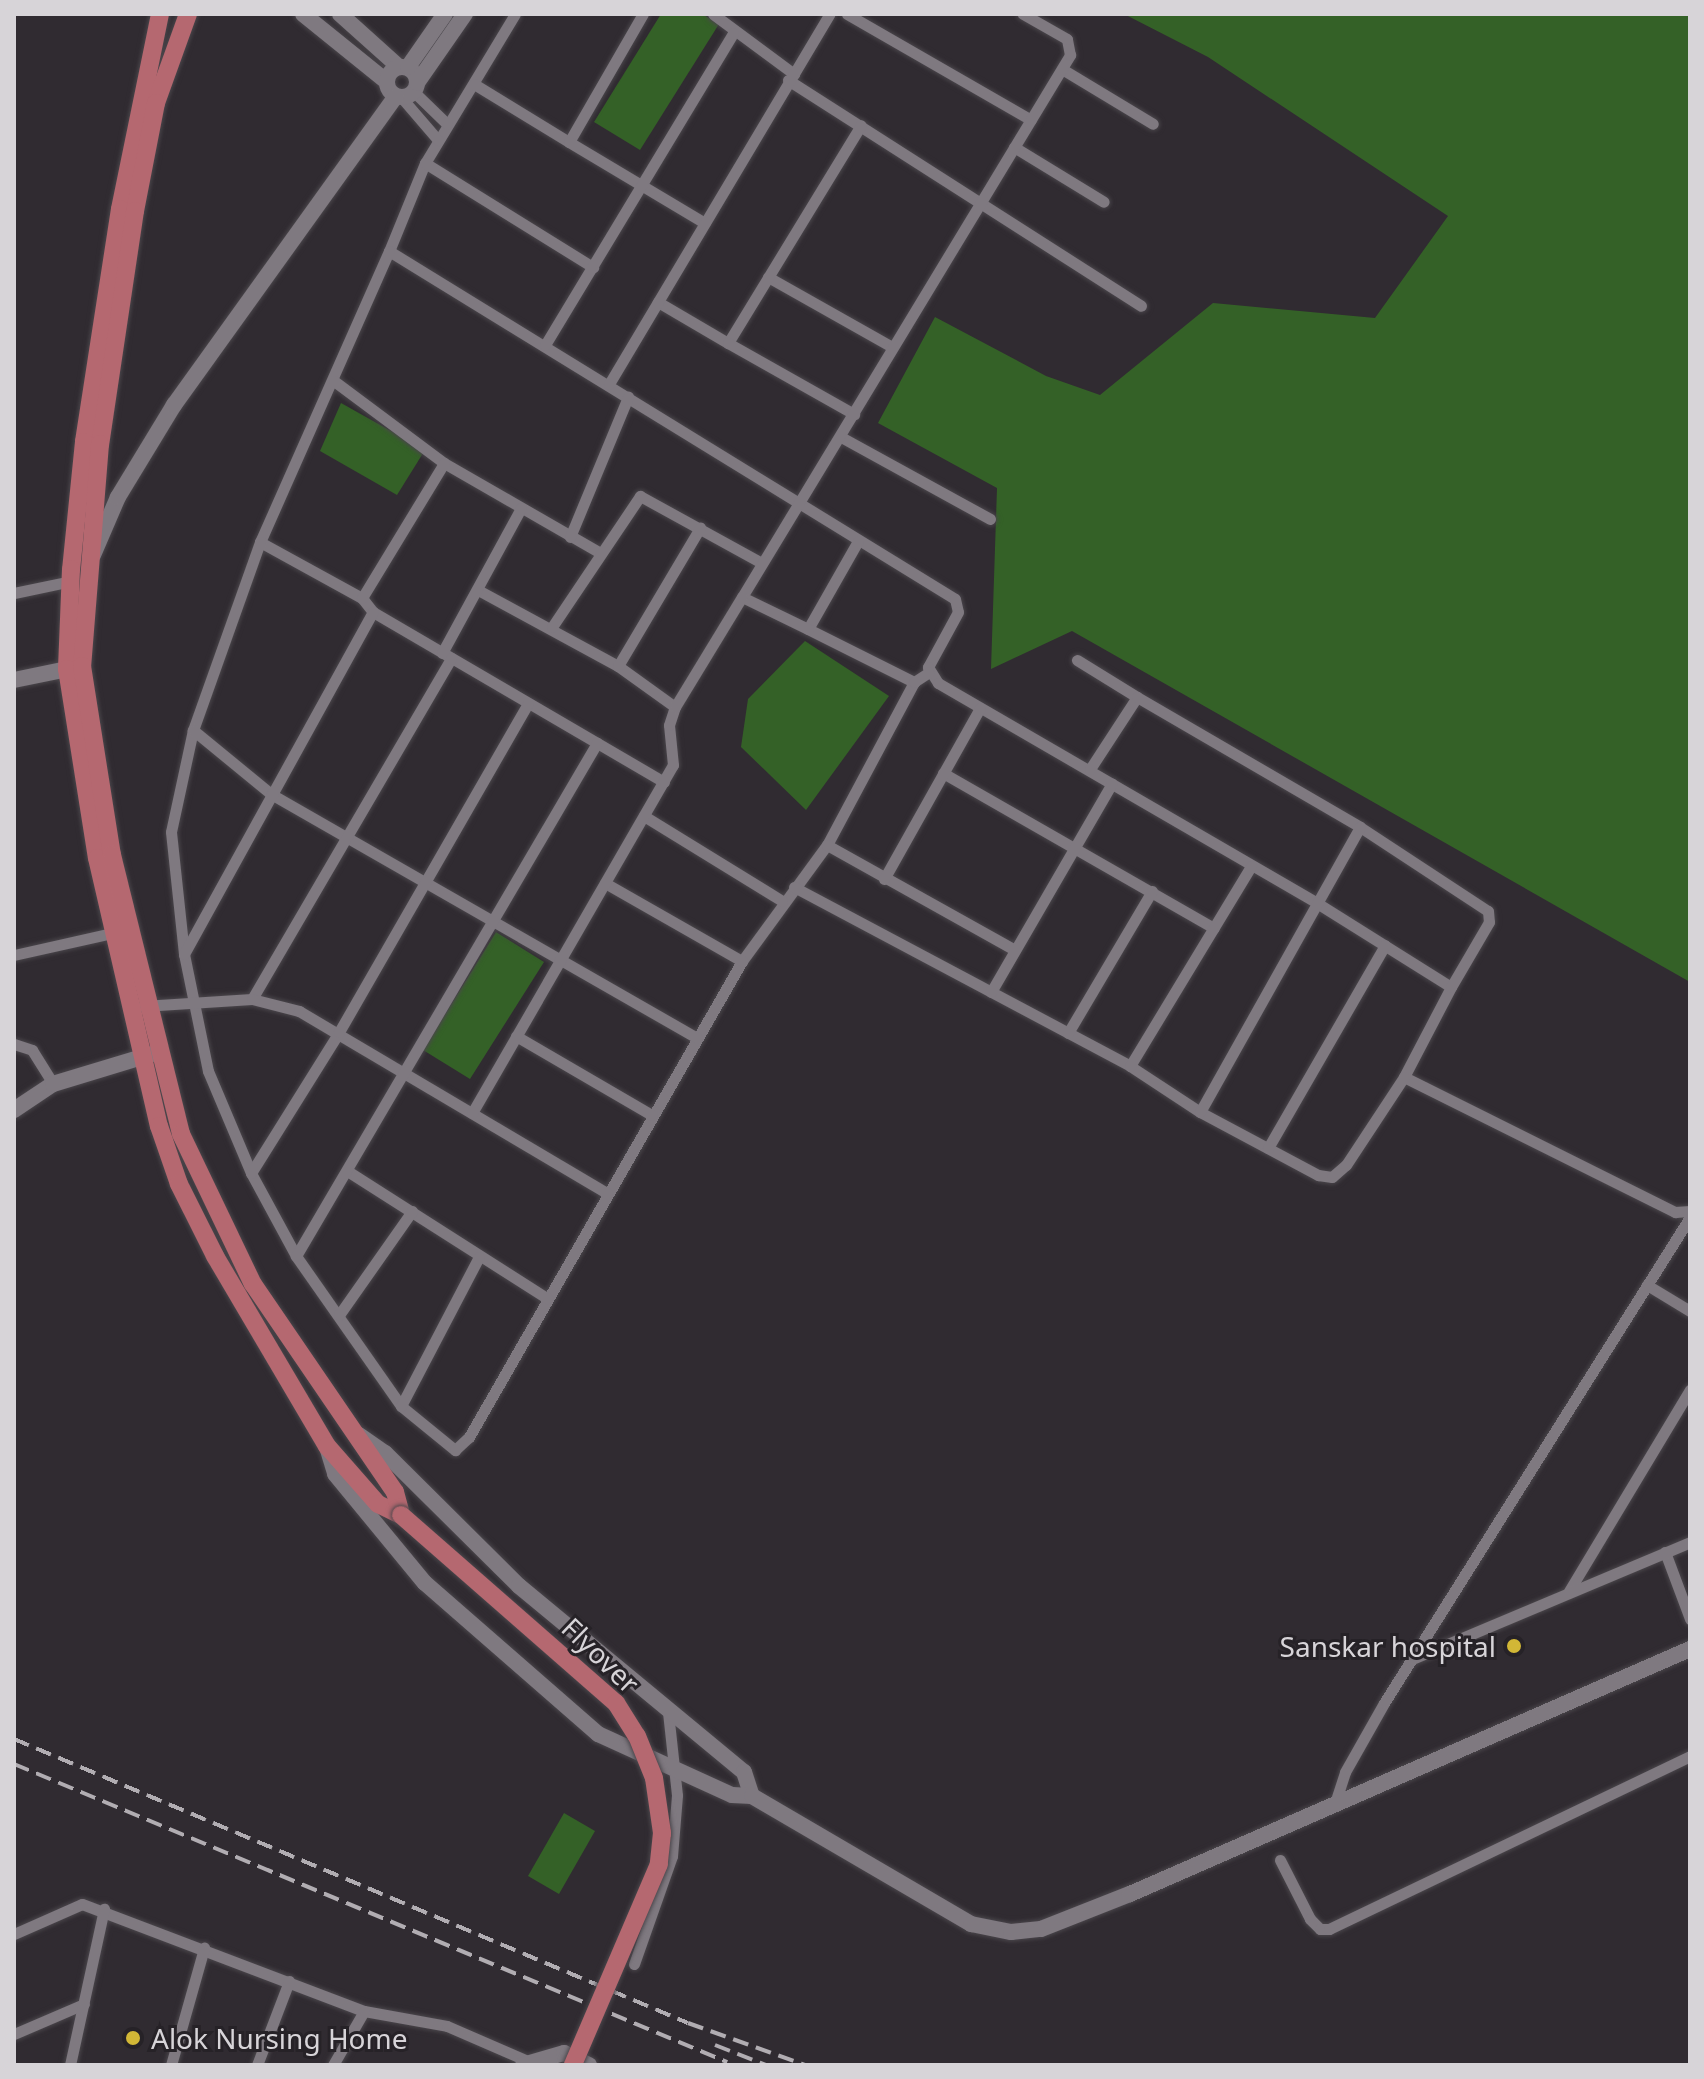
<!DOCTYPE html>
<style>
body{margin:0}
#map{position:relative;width:1704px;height:2079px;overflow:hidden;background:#302b31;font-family:"Noto Sans",sans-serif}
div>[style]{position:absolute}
.green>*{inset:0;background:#346127}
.roads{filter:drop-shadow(0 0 2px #4a464b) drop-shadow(0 0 2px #4a464b)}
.street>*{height:11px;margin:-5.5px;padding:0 5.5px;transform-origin:5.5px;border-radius:5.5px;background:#7f7980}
.secondary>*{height:16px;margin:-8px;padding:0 8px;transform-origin:8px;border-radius:8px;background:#7f7980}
.secondary>.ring{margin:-8px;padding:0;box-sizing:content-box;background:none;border:16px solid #7f7980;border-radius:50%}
.primary>*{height:18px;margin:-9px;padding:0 9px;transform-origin:9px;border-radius:9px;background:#b56870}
.rail>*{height:4px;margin-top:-2px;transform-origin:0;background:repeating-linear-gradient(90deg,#b1adb2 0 16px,transparent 0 24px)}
.bridges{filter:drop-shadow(0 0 2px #4a464b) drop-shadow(0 0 2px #4a464b)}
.primary-bridge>*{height:18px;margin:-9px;padding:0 9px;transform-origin:9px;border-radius:9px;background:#b56870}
.dots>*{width:22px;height:22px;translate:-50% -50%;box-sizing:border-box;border:4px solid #262227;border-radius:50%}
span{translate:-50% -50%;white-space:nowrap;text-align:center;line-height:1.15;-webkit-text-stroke:6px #262227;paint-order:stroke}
.poi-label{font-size:28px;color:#d7d4d8}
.right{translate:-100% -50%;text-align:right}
.left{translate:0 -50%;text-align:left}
.street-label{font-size:28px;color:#d7d4d8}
.frame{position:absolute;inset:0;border:16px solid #d7d4d8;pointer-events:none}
</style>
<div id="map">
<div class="green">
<div style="clip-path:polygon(661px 14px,702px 14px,719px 24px,640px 150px,594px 122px)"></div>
<div style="clip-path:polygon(1124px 14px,1690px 14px,1690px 982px,1072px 631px,991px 669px,997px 488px,878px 423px,935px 317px,1046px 376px,1100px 395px,1213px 303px,1375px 318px,1448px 216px,1208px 57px)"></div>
<div style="clip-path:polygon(341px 403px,425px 450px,397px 495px,320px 451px)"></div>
<div style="clip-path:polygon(805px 641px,889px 696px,806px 810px,741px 747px,748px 699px)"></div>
<div style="clip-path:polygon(496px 932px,544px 962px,470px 1079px,423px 1050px)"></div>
<div style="clip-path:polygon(564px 1813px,595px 1831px,559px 1894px,528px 1876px)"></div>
</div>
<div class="roads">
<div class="street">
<div style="left:515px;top:14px;width:174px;rotate:121.1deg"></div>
<div style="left:425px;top:163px;width:95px;rotate:112.2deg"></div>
<div style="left:389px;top:251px;width:664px;rotate:31.58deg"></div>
<div style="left:955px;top:599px;width:13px;rotate:77deg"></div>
<div style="left:958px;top:612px;width:63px;rotate:118.6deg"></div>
<div style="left:928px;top:667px;width:19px;rotate:58deg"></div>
<div style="left:938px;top:683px;width:438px;rotate:30.1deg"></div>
<div style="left:1317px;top:903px;width:158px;rotate:32.1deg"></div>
<div style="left:1451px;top:987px;width:102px;rotate:117.6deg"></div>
<div style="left:1404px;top:1077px;width:303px;rotate:26.5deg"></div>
<div style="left:1675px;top:1212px;width:15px;rotate:-4deg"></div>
<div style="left:713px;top:14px;width:101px;rotate:36.5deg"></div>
<div style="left:847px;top:14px;width:212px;rotate:29.9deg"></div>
<div style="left:1062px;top:69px;width:106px;rotate:31.1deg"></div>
<div style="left:788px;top:80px;width:419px;rotate:32.6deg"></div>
<div style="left:474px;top:84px;width:111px;rotate:31.4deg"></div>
<div style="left:569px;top:142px;width:148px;rotate:-60deg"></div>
<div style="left:414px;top:92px;width:46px;rotate:44.1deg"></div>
<div style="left:401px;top:97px;width:57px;rotate:49.3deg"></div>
<div style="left:569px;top:142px;width:158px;rotate:30.8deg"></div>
<div style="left:1014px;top:147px;width:105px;rotate:31.4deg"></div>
<div style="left:425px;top:163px;width:198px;rotate:31.8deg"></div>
<div style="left:389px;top:251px;width:318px;rotate:113.9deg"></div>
<div style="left:260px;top:542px;width:116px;rotate:28.8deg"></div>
<div style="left:362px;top:598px;width:18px;rotate:52deg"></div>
<div style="left:373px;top:612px;width:337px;rotate:30.3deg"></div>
<div style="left:768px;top:277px;width:142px;rotate:29.4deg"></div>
<div style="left:658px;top:302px;width:81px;rotate:30.4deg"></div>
<div style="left:728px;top:343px;width:255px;rotate:-58.6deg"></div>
<div style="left:728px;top:343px;width:145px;rotate:29.4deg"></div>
<div style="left:545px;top:345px;width:364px;rotate:-58.9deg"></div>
<div style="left:334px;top:381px;width:137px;rotate:36.7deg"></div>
<div style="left:444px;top:463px;width:179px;rotate:29.9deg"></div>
<div style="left:609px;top:384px;width:431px;rotate:-59.2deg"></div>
<div style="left:841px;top:437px;width:170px;rotate:28.8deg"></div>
<div style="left:570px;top:537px;width:152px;rotate:-67.5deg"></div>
<div style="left:858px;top:541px;width:101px;rotate:119.6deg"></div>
<div style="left:808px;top:629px;width:119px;rotate:26.6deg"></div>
<div style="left:260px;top:542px;width:200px;rotate:109.6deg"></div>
<div style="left:193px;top:730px;width:104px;rotate:102.2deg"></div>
<div style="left:171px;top:832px;width:123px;rotate:83.9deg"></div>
<div style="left:184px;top:954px;width:119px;rotate:78.4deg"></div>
<div style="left:208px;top:1071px;width:111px;rotate:67.1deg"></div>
<div style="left:251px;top:1173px;width:94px;rotate:61.5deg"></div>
<div style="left:296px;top:1256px;width:183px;rotate:55deg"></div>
<div style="left:401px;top:1406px;width:70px;rotate:39.2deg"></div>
<div style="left:455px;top:1450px;width:19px;rotate:-43deg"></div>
<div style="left:469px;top:1437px;width:549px;rotate:-60.16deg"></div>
<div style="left:742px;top:961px;width:144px;rotate:-53.8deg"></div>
<div style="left:827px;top:845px;width:185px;rotate:-61.9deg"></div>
<div style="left:914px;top:682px;width:17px;rotate:-33deg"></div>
<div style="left:478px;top:590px;width:159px;rotate:28.5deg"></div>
<div style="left:618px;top:666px;width:70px;rotate:35.7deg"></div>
<div style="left:14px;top:593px;width:58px;rotate:-11.9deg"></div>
<div style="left:362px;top:598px;width:158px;rotate:-58.7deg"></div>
<div style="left:552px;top:627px;width:158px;rotate:-56.1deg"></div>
<div style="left:640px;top:496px;width:139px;rotate:28.8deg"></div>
<div style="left:808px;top:629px;width:73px;rotate:-154.1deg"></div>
<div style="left:742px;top:597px;width:634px;rotate:-58.82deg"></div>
<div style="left:1070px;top:55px;width:16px;rotate:-101deg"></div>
<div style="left:1067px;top:39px;width:51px;rotate:-150.4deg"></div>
<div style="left:442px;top:653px;width:165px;rotate:-61.4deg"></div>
<div style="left:1077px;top:660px;width:70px;rotate:31.7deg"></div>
<div style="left:618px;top:666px;width:161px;rotate:-59.3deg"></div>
<div style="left:193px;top:730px;width:101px;rotate:39.4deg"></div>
<div style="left:271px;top:794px;width:491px;rotate:29.8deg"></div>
<div style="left:1090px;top:769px;width:86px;rotate:-56.9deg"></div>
<div style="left:1137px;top:697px;width:258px;rotate:30.2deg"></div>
<div style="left:1360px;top:827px;width:153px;rotate:33.3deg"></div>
<div style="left:1488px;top:911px;width:11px;rotate:85deg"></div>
<div style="left:1489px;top:922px;width:75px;rotate:120.3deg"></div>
<div style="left:943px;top:773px;width:312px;rotate:29.8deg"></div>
<div style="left:644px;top:816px;width:162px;rotate:31.6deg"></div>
<div style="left:827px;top:845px;width:213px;rotate:29.2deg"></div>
<div style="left:884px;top:879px;width:196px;rotate:-60.7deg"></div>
<div style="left:605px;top:883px;width:158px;rotate:29.7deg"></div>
<div style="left:794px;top:887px;width:381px;rotate:28deg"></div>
<div style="left:1130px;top:1066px;width:84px;rotate:33.3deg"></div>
<div style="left:1200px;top:1112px;width:134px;rotate:28.1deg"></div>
<div style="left:1318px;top:1175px;width:14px;rotate:8deg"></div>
<div style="left:1332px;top:1177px;width:18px;rotate:-41deg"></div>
<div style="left:1346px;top:1165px;width:105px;rotate:-56.6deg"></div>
<div style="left:184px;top:954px;width:391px;rotate:-61.1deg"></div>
<div style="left:14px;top:955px;width:100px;rotate:-12.7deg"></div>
<div style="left:991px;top:992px;width:241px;rotate:-59.9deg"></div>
<div style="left:252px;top:999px;width:395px;rotate:-59.7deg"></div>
<div style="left:143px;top:1006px;width:109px;rotate:-3.7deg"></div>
<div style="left:252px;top:999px;width:49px;rotate:14.3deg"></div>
<div style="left:299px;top:1011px;width:358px;rotate:30.6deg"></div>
<div style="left:1068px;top:1033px;width:165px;rotate:-59.4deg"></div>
<div style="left:516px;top:1036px;width:157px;rotate:30.2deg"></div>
<div style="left:14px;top:1044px;width:19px;rotate:18deg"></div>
<div style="left:32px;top:1050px;width:40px;rotate:58deg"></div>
<div style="left:1130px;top:1066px;width:234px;rotate:-58.8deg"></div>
<div style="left:1200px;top:1112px;width:327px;rotate:-60.7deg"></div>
<div style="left:472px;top:1113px;width:402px;rotate:-60deg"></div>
<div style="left:673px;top:765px;width:40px;rotate:-95.7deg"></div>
<div style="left:669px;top:725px;width:19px;rotate:-72deg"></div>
<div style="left:675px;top:707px;width:129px;rotate:-58.7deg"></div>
<div style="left:1268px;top:1148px;width:234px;rotate:-60deg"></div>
<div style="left:349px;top:1172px;width:235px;rotate:32.5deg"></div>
<div style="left:251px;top:1173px;width:166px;rotate:-58deg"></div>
<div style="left:339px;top:1032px;width:379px;rotate:-60.1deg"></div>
<div style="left:296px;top:1256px;width:595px;rotate:-59.6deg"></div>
<div style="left:1647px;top:1285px;width:50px;rotate:31.2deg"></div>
<div style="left:339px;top:1315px;width:127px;rotate:-54.9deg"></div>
<div style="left:401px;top:1406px;width:168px;rotate:-62.4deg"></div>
<div style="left:1665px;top:1552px;width:72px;rotate:69.5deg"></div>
<div style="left:1569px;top:1591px;width:235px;rotate:-59deg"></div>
<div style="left:1412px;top:1659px;width:302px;rotate:-22.8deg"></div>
<div style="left:1336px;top:1800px;width:29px;rotate:-72deg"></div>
<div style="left:1345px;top:1772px;width:79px;rotate:-60.5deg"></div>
<div style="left:1384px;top:1703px;width:574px;rotate:-57.8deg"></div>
<div style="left:1280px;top:1860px;width:66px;rotate:63deg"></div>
<div style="left:1310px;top:1919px;width:14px;rotate:45deg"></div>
<div style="left:1320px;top:1929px;width:9px"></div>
<div style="left:1329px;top:1929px;width:400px;rotate:-25.6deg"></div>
<div style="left:14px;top:1934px;width:74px;rotate:-23.8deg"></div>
<div style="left:82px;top:1904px;width:302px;rotate:20.8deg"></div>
<div style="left:364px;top:2011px;width:84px;rotate:10.2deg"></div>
<div style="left:447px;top:2026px;width:88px;rotate:23.4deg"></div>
<div style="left:634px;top:1964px;width:114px;rotate:-70.6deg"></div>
<div style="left:672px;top:1856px;width:61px;rotate:-85.3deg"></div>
<div style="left:677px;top:1795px;width:83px;rotate:-96.2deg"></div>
<div style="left:14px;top:2034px;width:76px;rotate:-23.2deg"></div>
<div style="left:70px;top:2065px;width:160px;rotate:-77.7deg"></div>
<div style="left:171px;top:2065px;width:122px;rotate:-74.2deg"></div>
<div style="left:257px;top:2065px;width:90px;rotate:-69.1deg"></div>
<div style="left:333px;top:2065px;width:62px;rotate:-60.1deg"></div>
</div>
<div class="secondary">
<div style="left:303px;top:14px;width:107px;rotate:38.9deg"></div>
<div style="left:340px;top:14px;width:78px;rotate:41.9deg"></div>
<div class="ring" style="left:387px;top:67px;width:14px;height:14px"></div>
<div style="left:408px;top:67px;width:65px;rotate:-55.1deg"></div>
<div style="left:417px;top:83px;width:84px;rotate:-55.2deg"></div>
<div style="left:93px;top:555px;width:63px;rotate:-66.7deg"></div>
<div style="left:118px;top:497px;width:108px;rotate:-58.7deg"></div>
<div style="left:174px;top:405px;width:380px;rotate:-54.3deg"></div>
<div style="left:14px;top:680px;width:54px;rotate:-11.7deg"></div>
<div style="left:14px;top:1110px;width:47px;rotate:-33.7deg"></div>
<div style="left:53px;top:1084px;width:103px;rotate:-16.9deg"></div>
<div style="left:359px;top:1435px;width:32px;rotate:35deg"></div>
<div style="left:385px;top:1453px;width:189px;rotate:44.8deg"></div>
<div style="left:519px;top:1586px;width:292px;rotate:39.6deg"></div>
<div style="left:744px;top:1772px;width:25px;rotate:72deg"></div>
<div style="left:327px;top:1447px;width:28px;rotate:73deg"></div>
<div style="left:335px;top:1474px;width:141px;rotate:50.5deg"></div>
<div style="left:425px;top:1583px;width:230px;rotate:41.1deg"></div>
<div style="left:598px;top:1734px;width:147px;rotate:24.5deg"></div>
<div style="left:732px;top:1795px;width:20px;rotate:3deg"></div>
<div style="left:752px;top:1796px;width:254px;rotate:30.3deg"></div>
<div style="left:971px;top:1924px;width:41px;rotate:11.3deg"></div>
<div style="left:1011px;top:1932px;width:30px;rotate:-6deg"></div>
<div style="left:1041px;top:1929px;width:96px;rotate:-21.5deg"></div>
<div style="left:1130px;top:1894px;width:611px;rotate:-23.63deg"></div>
<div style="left:523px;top:2065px;width:43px;rotate:-16.3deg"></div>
<div style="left:564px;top:2053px;width:28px;rotate:26deg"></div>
</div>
<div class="primary">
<div style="left:160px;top:14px;width:199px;rotate:101.6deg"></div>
<div style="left:120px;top:209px;width:236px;rotate:98.8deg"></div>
<div style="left:84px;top:442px;width:128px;rotate:95.8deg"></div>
<div style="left:71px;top:569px;width:100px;rotate:92.3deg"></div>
<div style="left:67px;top:669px;width:191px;rotate:81deg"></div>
<div style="left:97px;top:858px;width:275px;rotate:77deg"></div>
<div style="left:159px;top:1126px;width:61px;rotate:71deg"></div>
<div style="left:179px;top:1184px;width:80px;rotate:63.4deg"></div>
<div style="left:215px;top:1256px;width:221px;rotate:59.5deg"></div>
<div style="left:327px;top:1446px;width:77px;rotate:48.7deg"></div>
<div style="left:378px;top:1504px;width:25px;rotate:26deg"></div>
<div style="left:188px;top:14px;width:95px;rotate:109.8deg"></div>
<div style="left:156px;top:103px;width:110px;rotate:101deg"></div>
<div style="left:135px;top:211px;width:236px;rotate:98.5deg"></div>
<div style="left:100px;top:444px;width:223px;rotate:94.6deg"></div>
<div style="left:82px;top:666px;width:191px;rotate:81deg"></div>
<div style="left:112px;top:855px;width:287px;rotate:76.1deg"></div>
<div style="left:181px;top:1134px;width:166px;rotate:64.4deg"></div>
<div style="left:253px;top:1284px;width:252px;rotate:55.7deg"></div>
<div style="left:395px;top:1492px;width:24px;rotate:75deg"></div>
</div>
</div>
<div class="rail">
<div style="left:14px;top:1739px;width:731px;rotate:22.85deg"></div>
<div style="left:688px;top:2023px;width:124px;rotate:19.7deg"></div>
<div style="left:14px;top:1764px;width:773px;rotate:22.68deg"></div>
<div style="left:715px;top:2045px;width:55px;rotate:21.4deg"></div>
</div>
<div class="bridges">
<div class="primary-bridge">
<div style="left:401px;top:1515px;width:286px;rotate:41.2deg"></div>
<div style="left:616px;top:1703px;width:39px;rotate:58deg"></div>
<div style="left:637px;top:1736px;width:45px;rotate:68deg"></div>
<div style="left:654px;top:1778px;width:56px;rotate:81.7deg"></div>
<div style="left:662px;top:1833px;width:31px;rotate:96deg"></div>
<div style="left:659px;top:1864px;width:219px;rotate:113.2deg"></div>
</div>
</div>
<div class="dots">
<div style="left:1514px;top:1646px;background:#d2b736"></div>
<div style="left:133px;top:2038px;background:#d2b736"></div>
</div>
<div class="poi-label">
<span class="right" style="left:1496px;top:1646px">Sanskar hospital</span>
<span class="left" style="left:151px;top:2038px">Alok Nursing Home</span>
</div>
<div class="street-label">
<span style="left:601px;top:1655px;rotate:44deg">Flyover</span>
</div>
<div class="frame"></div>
</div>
